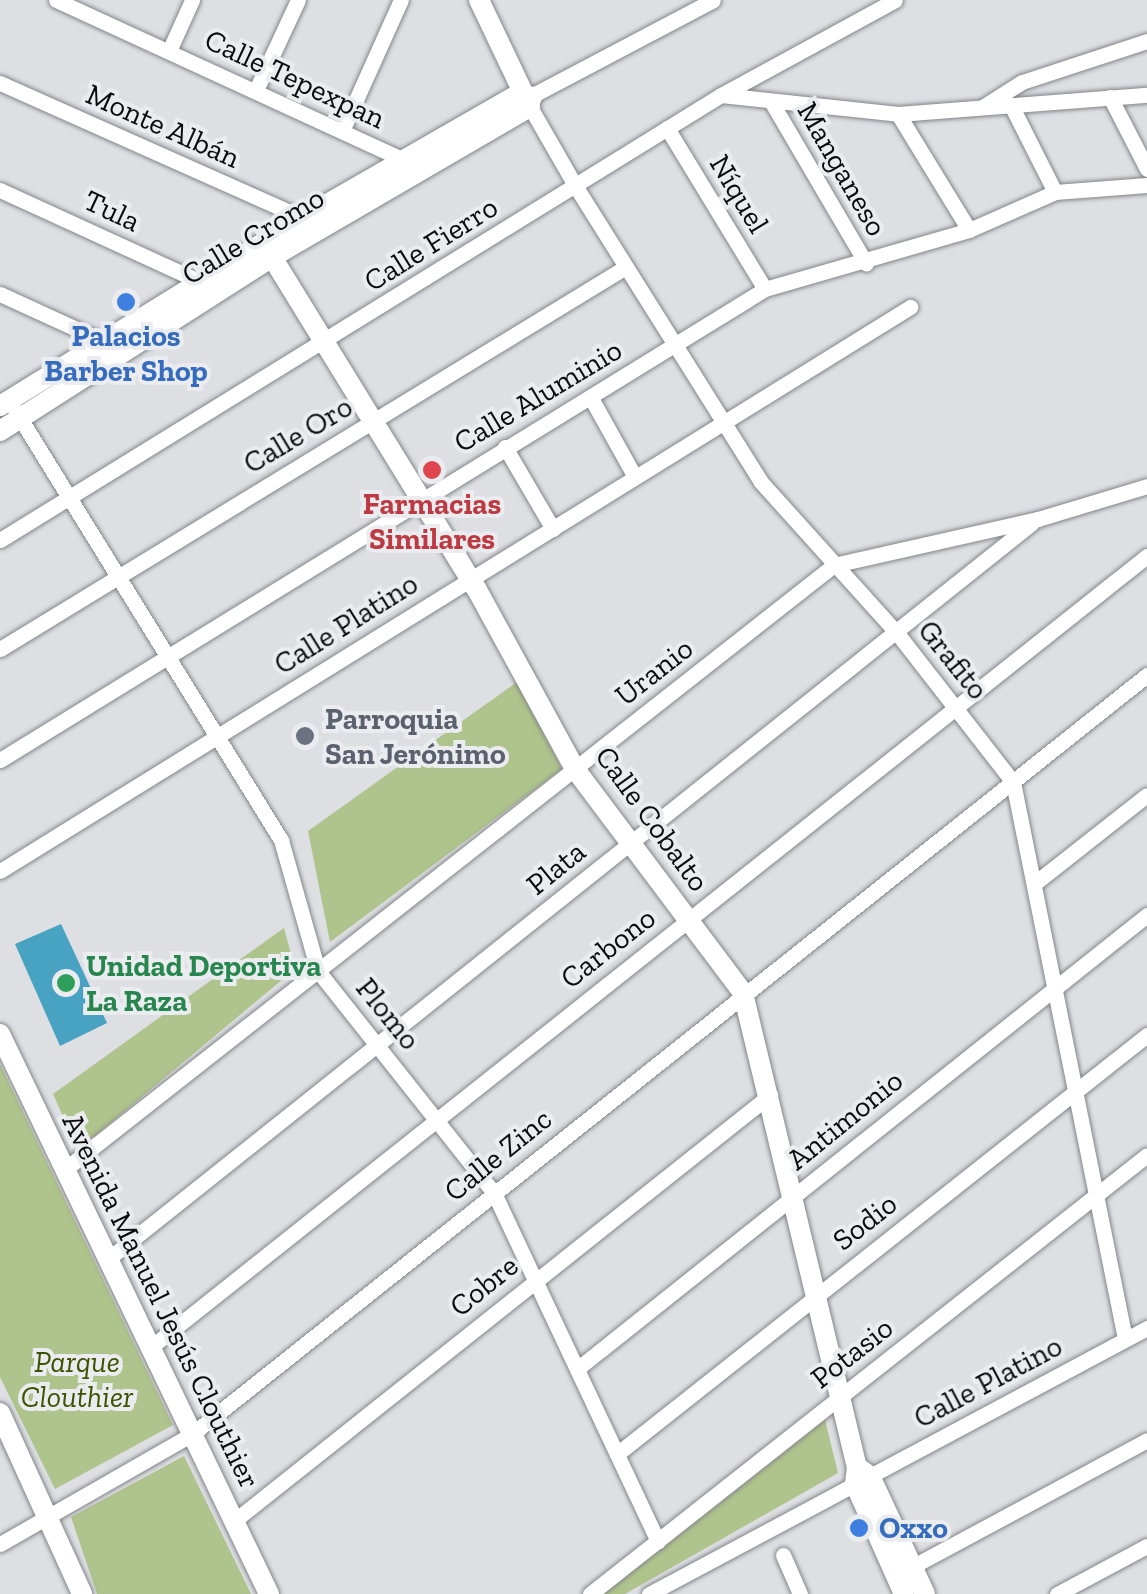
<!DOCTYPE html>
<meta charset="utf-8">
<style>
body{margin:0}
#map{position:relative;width:1147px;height:1594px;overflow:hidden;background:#dddfe3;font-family:"Zilla Slab",serif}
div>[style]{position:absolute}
.green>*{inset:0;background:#afc38c}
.water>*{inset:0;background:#48a3c3}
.roads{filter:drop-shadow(0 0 2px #838589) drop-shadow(0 0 2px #838589)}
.street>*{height:15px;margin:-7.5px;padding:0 7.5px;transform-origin:7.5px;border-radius:7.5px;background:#fff}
.secondary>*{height:20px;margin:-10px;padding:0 10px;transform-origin:10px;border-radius:10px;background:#fff}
.dots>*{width:28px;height:28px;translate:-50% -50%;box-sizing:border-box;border:5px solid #eaecf0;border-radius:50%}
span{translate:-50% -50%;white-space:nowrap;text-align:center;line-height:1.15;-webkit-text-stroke:8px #eaecf0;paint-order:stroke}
.street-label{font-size:30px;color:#0b0b0d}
.shop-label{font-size:30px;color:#366cbe;font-weight:700}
.left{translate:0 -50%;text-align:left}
.health-label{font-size:30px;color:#be3a42;font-weight:700}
.worship-label{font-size:30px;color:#5b616d;font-weight:700}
.leisure-label{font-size:30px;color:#27864d;font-weight:700}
.park-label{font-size:30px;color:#3e5300;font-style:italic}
</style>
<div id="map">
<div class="green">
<div style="clip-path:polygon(517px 682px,562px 769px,330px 942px,308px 831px)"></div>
<div style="clip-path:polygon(284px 928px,295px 969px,78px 1150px,53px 1094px)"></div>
<div style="clip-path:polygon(0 1064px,173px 1425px,55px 1489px,0 1377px)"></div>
<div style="clip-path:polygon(825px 1420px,838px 1473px,625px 1594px,604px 1594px)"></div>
<div style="clip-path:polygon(184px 1456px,251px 1594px,97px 1594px,71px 1517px)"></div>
</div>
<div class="water">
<div style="clip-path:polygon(61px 924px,107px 1023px,60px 1046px,15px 944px)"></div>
</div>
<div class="roads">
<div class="street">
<div style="left:56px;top:0;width:380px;rotate:24.7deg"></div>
<div style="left:169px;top:51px;width:56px;rotate:-65.7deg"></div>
<div style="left:0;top:83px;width:332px;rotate:24deg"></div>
<div style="left:256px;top:90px;width:99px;rotate:-65deg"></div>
<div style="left:525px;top:93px;width:10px;rotate:6deg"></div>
<div style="left:535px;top:94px;width:201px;rotate:-27.8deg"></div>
<div style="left:535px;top:94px;width:14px;rotate:111deg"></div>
<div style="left:530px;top:107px;width:92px;rotate:60.1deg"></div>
<div style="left:576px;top:187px;width:348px;rotate:57.9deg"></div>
<div style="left:761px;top:482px;width:203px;rotate:48deg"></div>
<div style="left:897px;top:633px;width:189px;rotate:52.1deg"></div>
<div style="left:1013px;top:782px;width:568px;rotate:78.63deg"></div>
<div style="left:721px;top:95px;width:178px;rotate:6.1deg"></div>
<div style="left:898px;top:114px;width:250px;rotate:-4.4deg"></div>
<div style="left:1110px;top:97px;width:81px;rotate:62.8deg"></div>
<div style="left:772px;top:103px;width:186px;rotate:59.6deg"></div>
<div style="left:1011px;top:105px;width:97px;rotate:63.2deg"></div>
<div style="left:984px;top:106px;width:45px;rotate:-32.3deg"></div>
<div style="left:1022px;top:82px;width:132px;rotate:-18.2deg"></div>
<div style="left:898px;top:114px;width:136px;rotate:58.5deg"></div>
<div style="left:667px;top:128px;width:188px;rotate:58.7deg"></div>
<div style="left:342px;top:131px;width:144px;rotate:-65.8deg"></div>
<div style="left:0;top:190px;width:221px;rotate:24.6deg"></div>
<div style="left:0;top:294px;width:115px;rotate:24.6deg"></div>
<div style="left:591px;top:398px;width:90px;rotate:60.9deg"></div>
<div style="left:15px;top:410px;width:506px;rotate:58.26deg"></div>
<div style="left:281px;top:840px;width:136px;rotate:74.2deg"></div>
<div style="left:318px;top:971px;width:283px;rotate:51.6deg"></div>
<div style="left:494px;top:1193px;width:385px;rotate:64.8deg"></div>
<div style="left:505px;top:447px;width:95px;rotate:59.7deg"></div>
<div style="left:0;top:540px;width:847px;rotate:-31.68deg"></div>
<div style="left:721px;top:95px;width:198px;rotate:-28.6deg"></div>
<div style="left:0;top:649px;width:731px;rotate:-31.41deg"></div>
<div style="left:0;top:760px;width:898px;rotate:-31.62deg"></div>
<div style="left:765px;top:289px;width:212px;rotate:-16.1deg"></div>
<div style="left:969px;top:230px;width:94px;rotate:-23.8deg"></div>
<div style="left:1055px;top:192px;width:92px;rotate:-4.4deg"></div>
<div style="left:0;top:871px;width:1071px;rotate:-31.79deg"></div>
<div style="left:1035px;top:883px;width:142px;rotate:-38.2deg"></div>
<div style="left:64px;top:1170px;width:979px;rotate:-38.16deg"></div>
<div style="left:834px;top:565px;width:209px;rotate:-12.7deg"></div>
<div style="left:1038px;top:519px;width:114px;rotate:-16.8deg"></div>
<div style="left:108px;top:1259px;width:1181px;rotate:-38.54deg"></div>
<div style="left:151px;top:1347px;width:1272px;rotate:-38.46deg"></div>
<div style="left:577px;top:1369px;width:729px;rotate:-38.54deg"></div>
<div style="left:617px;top:1454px;width:676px;rotate:-38.33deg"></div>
<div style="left:234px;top:1521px;width:685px;rotate:-38.48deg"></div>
<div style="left:0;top:1544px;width:221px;rotate:-29.8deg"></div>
<div style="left:192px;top:1434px;width:1220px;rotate:-38.48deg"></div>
<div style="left:783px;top:1555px;width:43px;rotate:66.4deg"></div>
<div style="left:904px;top:1571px;width:276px;rotate:-28.3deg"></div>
<div style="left:590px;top:1594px;width:709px;rotate:-38.24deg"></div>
<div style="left:649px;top:1594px;width:565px;rotate:-28.11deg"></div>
<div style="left:1057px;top:1594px;width:102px;rotate:-28.1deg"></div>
</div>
<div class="secondary">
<div style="left:272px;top:257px;width:389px;rotate:58.4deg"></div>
<div style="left:476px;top:588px;width:206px;rotate:61.3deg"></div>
<div style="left:575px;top:769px;width:280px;rotate:53.1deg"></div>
<div style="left:743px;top:993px;width:488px;rotate:76.5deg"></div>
<div style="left:857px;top:1467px;width:17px;rotate:97deg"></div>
<div style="left:855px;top:1484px;width:120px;rotate:66deg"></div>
<div style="left:0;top:406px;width:357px;rotate:-31.8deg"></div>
<div style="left:303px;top:218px;width:253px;rotate:-29.9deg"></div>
<div style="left:0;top:431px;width:323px;rotate:-32.6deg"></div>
<div style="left:272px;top:257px;width:298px;rotate:-30.2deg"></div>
<div style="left:530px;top:107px;width:119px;rotate:-115.5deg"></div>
<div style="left:0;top:1034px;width:621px;rotate:64.34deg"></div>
<div style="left:0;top:1413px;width:199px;rotate:65.6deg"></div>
<div style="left:857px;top:1467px;width:16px;rotate:35deg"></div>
<div style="left:870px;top:1476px;width:130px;rotate:65deg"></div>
</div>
</div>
<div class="dots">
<div style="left:126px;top:302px;background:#3f7fe0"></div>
<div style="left:432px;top:470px;background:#e0444e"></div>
<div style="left:305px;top:736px;background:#6b7280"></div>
<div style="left:66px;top:983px;background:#2e9e5b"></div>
<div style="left:859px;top:1528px;background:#3f7fe0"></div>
</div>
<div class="street-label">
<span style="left:295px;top:79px;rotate:25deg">Calle Tepexpan</span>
<span style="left:163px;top:126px;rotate:24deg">Monte Albán</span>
<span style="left:842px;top:169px;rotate:60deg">Manganeso</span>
<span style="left:739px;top:194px;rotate:59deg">Níquel</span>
<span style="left:112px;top:211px;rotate:25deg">Tula</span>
<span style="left:253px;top:236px;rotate:-31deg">Calle Cromo</span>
<span style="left:431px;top:244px;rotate:-32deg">Calle Fierro</span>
<span style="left:538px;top:396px;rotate:-31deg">Calle Aluminio</span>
<span style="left:298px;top:435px;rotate:-31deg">Calle Oro</span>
<span style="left:346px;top:624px;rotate:-32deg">Calle Platino</span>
<span style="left:953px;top:660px;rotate:51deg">Grafito</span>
<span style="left:654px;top:672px;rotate:-38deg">Uranio</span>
<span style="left:652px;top:819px;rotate:54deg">Calle Cobalto</span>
<span style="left:556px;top:868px;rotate:-39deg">Plata</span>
<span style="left:608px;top:948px;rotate:-38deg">Carbono</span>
<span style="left:388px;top:1014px;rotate:51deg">Plomo</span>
<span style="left:845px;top:1120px;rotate:-39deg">Antimonio</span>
<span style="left:498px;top:1155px;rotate:-39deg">Calle Zinc</span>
<span style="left:865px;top:1222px;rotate:-38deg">Sodio</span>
<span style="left:484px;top:1286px;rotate:-39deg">Cobre</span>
<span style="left:161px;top:1301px;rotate:64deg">Avenida Manuel Jesús Clouthier</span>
<span style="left:852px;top:1353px;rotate:-38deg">Potasio</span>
<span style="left:988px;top:1382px;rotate:-28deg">Calle Platino</span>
</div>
<div class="shop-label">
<span style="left:126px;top:353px">Palacios<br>Barber Shop</span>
<span class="left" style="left:879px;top:1528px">Oxxo</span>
</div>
<div class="health-label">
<span style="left:432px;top:521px">Farmacias<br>Similares</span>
</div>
<div class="worship-label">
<span class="left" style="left:325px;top:736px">Parroquia<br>San Jerónimo</span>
</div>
<div class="leisure-label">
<span class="left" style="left:86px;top:983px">Unidad Deportiva<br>La Raza</span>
</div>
<div class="park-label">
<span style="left:77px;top:1379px">Parque<br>Clouthier</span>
</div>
</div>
